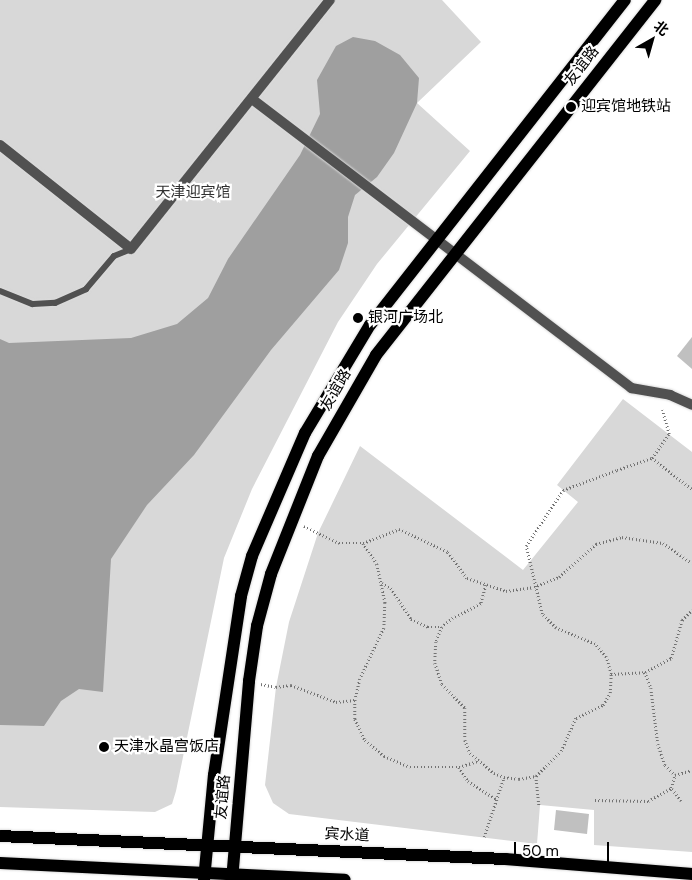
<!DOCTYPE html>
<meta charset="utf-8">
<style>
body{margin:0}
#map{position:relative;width:692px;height:880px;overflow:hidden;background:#fff;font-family:"DM Sans","Noto Sans SC",sans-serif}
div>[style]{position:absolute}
.green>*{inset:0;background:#d8d8d8}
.water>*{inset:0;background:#9f9f9f}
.building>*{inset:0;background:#c0c0c0}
.path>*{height:2.5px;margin-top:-1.25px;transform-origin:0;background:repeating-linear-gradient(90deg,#737373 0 1px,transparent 0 3.5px)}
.roads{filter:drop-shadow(0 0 1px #dbdbdb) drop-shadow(0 0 1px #dbdbdb)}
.lane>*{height:6px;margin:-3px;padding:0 3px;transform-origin:3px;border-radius:3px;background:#515151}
.street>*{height:10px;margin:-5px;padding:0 5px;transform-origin:5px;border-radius:5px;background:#515151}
.primary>*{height:12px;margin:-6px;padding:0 6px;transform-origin:6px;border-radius:6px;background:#000}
.dots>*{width:14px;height:14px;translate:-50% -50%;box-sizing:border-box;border:2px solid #fff;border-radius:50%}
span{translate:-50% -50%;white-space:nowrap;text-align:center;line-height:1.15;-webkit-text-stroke:4.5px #fff;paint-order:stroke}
.street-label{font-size:15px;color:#000}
.poi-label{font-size:15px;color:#000}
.left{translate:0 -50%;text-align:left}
.park-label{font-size:15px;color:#2f2f2f}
.north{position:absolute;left:627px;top:15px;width:50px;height:50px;-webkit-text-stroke:4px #fff;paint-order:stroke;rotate:38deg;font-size:14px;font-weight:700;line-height:20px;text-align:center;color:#000}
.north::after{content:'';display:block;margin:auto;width:18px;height:22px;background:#000;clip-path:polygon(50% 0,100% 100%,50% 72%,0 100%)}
.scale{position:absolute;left:514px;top:842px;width:95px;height:22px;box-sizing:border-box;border:2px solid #000;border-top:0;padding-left:6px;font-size:15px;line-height:18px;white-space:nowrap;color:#000;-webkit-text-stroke:4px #fff;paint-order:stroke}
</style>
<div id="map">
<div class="green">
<div style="clip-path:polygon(0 0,442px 0,481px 42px,417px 103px,470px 151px,377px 264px,338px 322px,252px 489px,224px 558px,176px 791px,172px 804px,155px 812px,0 807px)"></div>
<div style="clip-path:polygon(623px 399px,692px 452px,692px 852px,594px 845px,594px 810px,540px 805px,537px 844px,289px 814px,273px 803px,265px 785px,276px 687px,289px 622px,318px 533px,360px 446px,523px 570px,578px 502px,557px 485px)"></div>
</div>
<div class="water">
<div style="clip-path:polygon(353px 37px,375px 41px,400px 55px,419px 78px,417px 103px,394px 153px,377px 177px,355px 195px,348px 217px,348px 243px,339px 270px,271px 350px,194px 455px,147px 505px,111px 559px,103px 692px,79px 689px,61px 701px,44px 726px,0 725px,0 339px,9px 343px,131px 338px,177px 324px,208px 298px,228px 259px,300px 155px,320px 114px,317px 80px,336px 46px)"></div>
</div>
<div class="building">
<div style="clip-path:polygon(692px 337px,692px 369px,677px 356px)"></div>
<div style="clip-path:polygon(556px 810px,589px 814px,587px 834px,554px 830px)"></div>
</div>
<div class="path">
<div style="left:652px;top:458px;width:29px;rotate:-55deg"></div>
<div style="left:669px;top:434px;width:25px;rotate:-106deg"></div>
<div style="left:304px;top:526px;width:39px;rotate:26deg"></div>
<div style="left:339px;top:543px;width:24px"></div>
<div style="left:363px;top:543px;width:39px;rotate:-21deg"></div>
<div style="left:399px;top:529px;width:54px;rotate:25.1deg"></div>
<div style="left:448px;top:552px;width:32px;rotate:54deg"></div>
<div style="left:467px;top:578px;width:41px;rotate:18.4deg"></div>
<div style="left:506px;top:591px;width:28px;rotate:-8deg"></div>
<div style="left:534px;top:587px;width:27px;rotate:-22deg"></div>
<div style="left:559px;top:577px;width:50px;rotate:-41.7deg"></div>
<div style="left:596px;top:544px;width:27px;rotate:-15deg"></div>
<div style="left:622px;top:537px;width:41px;rotate:8.3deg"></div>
<div style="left:663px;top:543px;width:35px;rotate:35deg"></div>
<div style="left:363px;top:543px;width:25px;rotate:56deg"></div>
<div style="left:377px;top:564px;width:40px;rotate:78deg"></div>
<div style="left:385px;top:603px;width:25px;rotate:92deg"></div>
<div style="left:384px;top:628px;width:56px;rotate:115.2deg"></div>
<div style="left:360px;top:679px;width:22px;rotate:103deg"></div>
<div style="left:355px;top:700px;width:19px;rotate:90deg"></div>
<div style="left:355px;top:719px;width:23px;rotate:65deg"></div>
<div style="left:365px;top:740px;width:25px;rotate:40deg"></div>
<div style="left:384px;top:756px;width:28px;rotate:23deg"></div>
<div style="left:410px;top:767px;width:49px"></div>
<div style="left:459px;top:767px;width:20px;rotate:-18deg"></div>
<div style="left:382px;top:583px;width:10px;rotate:29deg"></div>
<div style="left:391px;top:588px;width:37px;rotate:57deg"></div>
<div style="left:411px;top:619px;width:19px;rotate:25deg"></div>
<div style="left:428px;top:627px;width:14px"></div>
<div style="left:486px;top:585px;width:20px;rotate:105deg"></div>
<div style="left:481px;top:604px;width:31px;rotate:153deg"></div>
<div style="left:453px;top:618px;width:14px;rotate:141deg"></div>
<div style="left:442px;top:627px;width:16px;rotate:112deg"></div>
<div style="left:436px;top:642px;width:21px;rotate:93deg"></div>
<div style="left:435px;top:663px;width:22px;rotate:72deg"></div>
<div style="left:442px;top:684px;width:33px;rotate:46deg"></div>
<div style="left:465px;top:708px;width:32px;rotate:90deg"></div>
<div style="left:465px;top:740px;width:14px;rotate:69deg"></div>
<div style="left:470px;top:753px;width:31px;rotate:40deg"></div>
<div style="left:494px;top:773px;width:11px;rotate:22deg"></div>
<div style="left:504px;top:777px;width:15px;rotate:8deg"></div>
<div style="left:519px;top:779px;width:17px;rotate:-10deg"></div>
<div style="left:536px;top:776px;width:35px;rotate:-45deg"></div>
<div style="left:561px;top:751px;width:36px;rotate:-66deg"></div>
<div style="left:576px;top:718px;width:30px;rotate:-26deg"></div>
<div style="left:603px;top:705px;width:14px;rotate:-60deg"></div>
<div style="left:610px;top:693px;width:19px;rotate:-87deg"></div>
<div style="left:611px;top:674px;width:18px;rotate:-106deg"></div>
<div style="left:606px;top:657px;width:17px;rotate:-130deg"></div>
<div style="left:595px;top:644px;width:42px;rotate:-157.7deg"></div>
<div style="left:556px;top:628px;width:20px;rotate:-135deg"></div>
<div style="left:542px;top:614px;width:70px;rotate:-103.2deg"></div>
<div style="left:526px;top:546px;width:67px;rotate:-56.5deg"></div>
<div style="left:563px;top:490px;width:58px;rotate:-20.3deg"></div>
<div style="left:617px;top:470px;width:37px;rotate:-19deg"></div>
<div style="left:652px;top:458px;width:51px;rotate:37.8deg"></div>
<div style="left:645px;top:672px;width:17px;rotate:69deg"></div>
<div style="left:651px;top:688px;width:56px;rotate:82.9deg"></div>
<div style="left:658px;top:744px;width:22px;rotate:72deg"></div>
<div style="left:665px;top:765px;width:14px;rotate:45deg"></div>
<div style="left:611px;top:674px;width:34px;rotate:-3deg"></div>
<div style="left:645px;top:672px;width:30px;rotate:-28deg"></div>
<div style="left:671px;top:658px;width:40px;rotate:-74deg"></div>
<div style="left:682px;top:620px;width:14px;rotate:-45deg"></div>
<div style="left:261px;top:684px;width:15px;rotate:11deg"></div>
<div style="left:276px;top:687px;width:15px;rotate:-8deg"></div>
<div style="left:291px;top:685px;width:48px;rotate:20.7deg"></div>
<div style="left:336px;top:702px;width:19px;rotate:-6deg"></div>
<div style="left:459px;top:767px;width:17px;rotate:57deg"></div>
<div style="left:468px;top:781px;width:35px;rotate:33deg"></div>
<div style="left:536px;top:776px;width:29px;rotate:84deg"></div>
<div style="left:595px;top:800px;width:53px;rotate:1.1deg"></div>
<div style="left:648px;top:801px;width:26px;rotate:-29deg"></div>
<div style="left:681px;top:801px;width:16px;rotate:-128deg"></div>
<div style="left:671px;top:788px;width:14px;rotate:-73deg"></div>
<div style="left:675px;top:775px;width:18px;rotate:-16deg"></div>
<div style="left:484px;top:837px;width:63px;rotate:-71.6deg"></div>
</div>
<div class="roads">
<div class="lane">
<div style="left:0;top:291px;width:35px;rotate:22deg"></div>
<div style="left:33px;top:304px;width:22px;rotate:-3deg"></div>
<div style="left:55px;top:303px;width:34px;rotate:-24deg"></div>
<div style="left:86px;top:289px;width:43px;rotate:-49.7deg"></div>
<div style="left:114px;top:256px;width:18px;rotate:-22deg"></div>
</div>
<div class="street">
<div style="left:252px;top:99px;width:477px;rotate:37.3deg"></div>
<div style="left:631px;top:388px;width:40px;rotate:10deg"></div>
<div style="left:670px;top:395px;width:24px;rotate:24deg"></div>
<div style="left:0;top:145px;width:167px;rotate:38.4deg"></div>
<div style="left:131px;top:249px;width:319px;rotate:-51.4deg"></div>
</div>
<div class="primary">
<div style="left:0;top:836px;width:506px;rotate:2.61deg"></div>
<div style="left:505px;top:859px;width:188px;rotate:4.6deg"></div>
<div style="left:0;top:863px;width:345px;rotate:2.8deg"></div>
<div style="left:204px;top:880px;width:105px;rotate:-84.6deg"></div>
<div style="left:214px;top:775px;width:181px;rotate:-81.4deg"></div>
<div style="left:241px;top:596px;width:41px;rotate:-74.6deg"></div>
<div style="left:252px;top:556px;width:134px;rotate:-66.7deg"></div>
<div style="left:305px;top:433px;width:126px;rotate:-59deg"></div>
<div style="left:370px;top:325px;width:413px;rotate:-51.9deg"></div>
<div style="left:232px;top:880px;width:200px;rotate:-85.1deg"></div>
<div style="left:249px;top:681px;width:56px;rotate:-81.7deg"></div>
<div style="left:257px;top:626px;width:54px;rotate:-74.9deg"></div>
<div style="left:271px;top:574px;width:127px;rotate:-68.3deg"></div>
<div style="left:318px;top:456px;width:116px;rotate:-60.1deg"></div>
<div style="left:376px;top:355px;width:452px;rotate:-51.8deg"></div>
</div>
</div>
<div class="dots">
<div style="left:571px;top:107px;background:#000"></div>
<div style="left:358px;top:318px;background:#000"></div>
<div style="left:104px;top:747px;background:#000"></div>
</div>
<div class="street-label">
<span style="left:582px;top:66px;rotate:-52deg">友谊路</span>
<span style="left:336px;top:390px;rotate:-60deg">友谊路</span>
<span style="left:223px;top:797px;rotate:-85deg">友谊路</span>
<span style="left:347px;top:835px;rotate:3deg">宾水道</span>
</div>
<div class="poi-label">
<span class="left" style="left:581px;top:107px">迎宾馆地铁站</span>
<span class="left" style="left:368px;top:318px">银河广场北</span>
<span class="left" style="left:114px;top:747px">天津水晶宫饭店</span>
</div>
<div class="park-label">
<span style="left:193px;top:193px">天津迎宾馆</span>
</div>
<div class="north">北</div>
<div class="scale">50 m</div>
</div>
